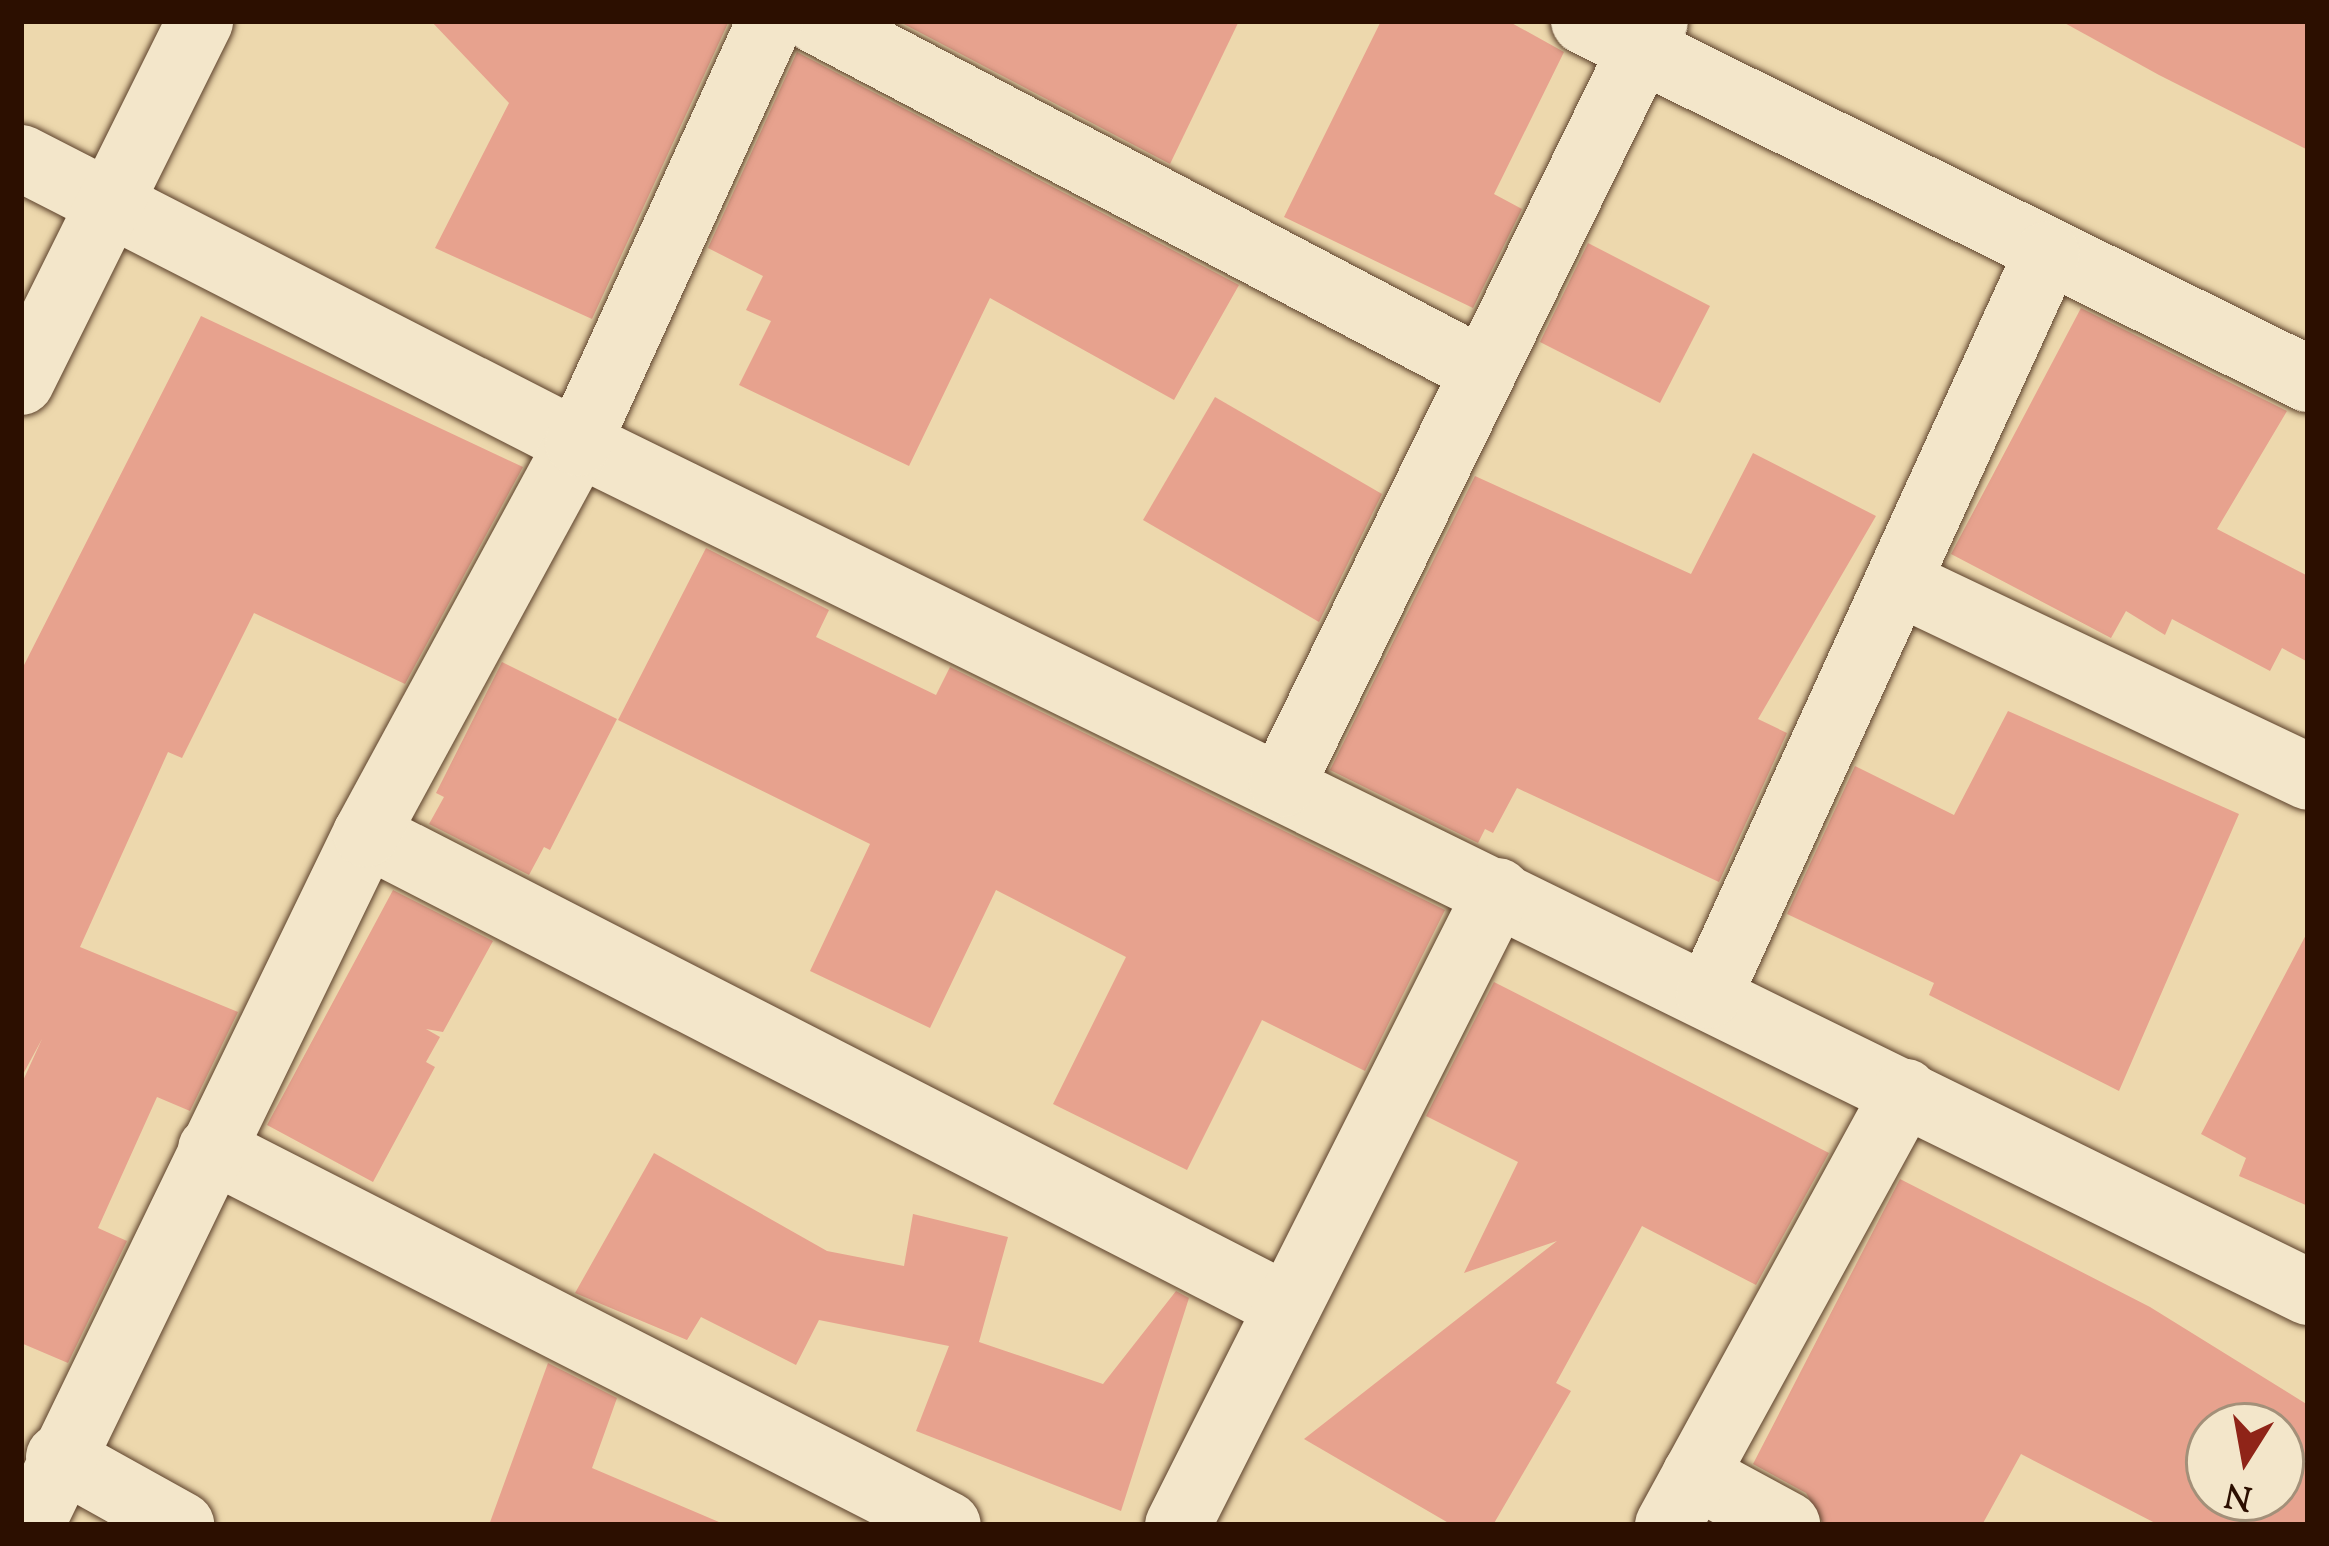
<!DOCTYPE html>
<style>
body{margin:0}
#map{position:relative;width:2329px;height:1546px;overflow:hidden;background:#edd8ad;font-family:"Sorts Mill Goudy",serif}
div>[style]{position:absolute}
.building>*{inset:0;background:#e7a28e}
.roads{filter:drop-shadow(0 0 3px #5c412b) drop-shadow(0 0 3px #5c412b)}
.street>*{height:66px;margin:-33px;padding:0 33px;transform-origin:33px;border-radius:33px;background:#f3e6ca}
span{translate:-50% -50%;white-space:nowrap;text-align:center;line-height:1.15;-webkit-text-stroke:9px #f3e6ca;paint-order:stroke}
.frame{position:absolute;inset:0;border:24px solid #2c0f00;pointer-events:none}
.north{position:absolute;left:2185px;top:1402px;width:120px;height:120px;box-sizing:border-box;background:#f3e6ca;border:3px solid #a39079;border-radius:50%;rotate:191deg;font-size:33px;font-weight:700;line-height:48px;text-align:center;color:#2c0f00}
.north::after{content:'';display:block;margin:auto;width:42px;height:54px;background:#8f2418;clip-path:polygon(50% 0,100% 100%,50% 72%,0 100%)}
</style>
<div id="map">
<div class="building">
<div style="clip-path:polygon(431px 21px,729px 21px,592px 319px,435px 248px,509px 103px)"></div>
<div style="clip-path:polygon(898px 21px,1239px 21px,1170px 164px)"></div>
<div style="clip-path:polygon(1381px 21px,1508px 21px,1564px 52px,1494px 194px,1522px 209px,1473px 308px,1284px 217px)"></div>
<div style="clip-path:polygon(2061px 21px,2308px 21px,2308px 150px,2159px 75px)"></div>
<div style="clip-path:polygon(797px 52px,1239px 285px,1174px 400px,990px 298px,909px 466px,739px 385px,771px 321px,746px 310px,763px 276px,708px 248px)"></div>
<div style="clip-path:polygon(1588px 243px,1710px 306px,1660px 403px,1540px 342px)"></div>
<div style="clip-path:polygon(2081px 308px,2287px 411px,2217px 529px,2308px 576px,2308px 662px,2282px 648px,2270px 671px,2172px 619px,2165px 635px,2126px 611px,2111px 638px,1951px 554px)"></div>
<div style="clip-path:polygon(201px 316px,523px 467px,405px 684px,254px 613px,182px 758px,168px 752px,80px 947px,238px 1012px,190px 1111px,157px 1097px,98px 1228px,127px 1241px,68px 1363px,21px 1343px,21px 1085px,42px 1039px,21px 1078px,21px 671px)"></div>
<div style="clip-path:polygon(1215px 397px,1382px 494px,1319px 622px,1143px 520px)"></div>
<div style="clip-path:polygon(1753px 453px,1876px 516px,1758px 719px,1787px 733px,1719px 882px,1517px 788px,1493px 833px,1485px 829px,1478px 843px,1330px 770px,1475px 476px,1691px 574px)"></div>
<div style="clip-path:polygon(706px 548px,829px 610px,816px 637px,936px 695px,950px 667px,1445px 910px,1365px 1071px,1262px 1020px,1187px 1170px,1053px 1104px,1126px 957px,996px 890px,930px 1028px,810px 971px,870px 844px,618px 720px)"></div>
<div style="clip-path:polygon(502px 662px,617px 719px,550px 850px,544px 847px,529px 875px,429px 824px,444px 797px,436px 793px)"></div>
<div style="clip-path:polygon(2008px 711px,2239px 814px,2119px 1091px,1929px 995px,1934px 983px,1787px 914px,1855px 766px,1954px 815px)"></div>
<div style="clip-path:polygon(393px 890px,493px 941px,443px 1032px,426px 1029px,440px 1037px,426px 1062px,435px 1067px,373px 1182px,267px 1125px)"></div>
<div style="clip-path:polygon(2308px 931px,2308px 1206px,2239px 1176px,2246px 1158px,2201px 1134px)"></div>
<div style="clip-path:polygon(1494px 982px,1829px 1153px,1756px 1285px,1642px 1226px,1556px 1383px,1571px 1391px,1493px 1525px,1452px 1525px,1304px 1439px,1557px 1241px,1464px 1273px,1518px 1162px,1426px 1116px)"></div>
<div style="clip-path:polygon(654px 1153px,827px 1251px,904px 1266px,913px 1214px,1008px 1237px,979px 1342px,1103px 1384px,1176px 1291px,1189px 1298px,1121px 1511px,916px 1431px,949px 1346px,819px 1320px,796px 1365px,701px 1317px,687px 1340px,575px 1293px)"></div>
<div style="clip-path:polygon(evenodd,1900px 1179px,2150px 1307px,2308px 1405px,2308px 1525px,2159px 1525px,2021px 1454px,1982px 1525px,1824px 1525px,1806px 1493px,1753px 1464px,1900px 1179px,2209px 1426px,2281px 1426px,2281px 1498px,2209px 1498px,2209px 1426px)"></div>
<div style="clip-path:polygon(548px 1363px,617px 1398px,592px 1468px,726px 1525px,489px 1525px)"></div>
</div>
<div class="roads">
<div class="street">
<div style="left:817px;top:21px;width:752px;rotate:27.72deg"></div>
<div style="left:1584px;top:21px;width:808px;rotate:26.31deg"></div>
<div style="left:21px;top:158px;width:626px;rotate:27.1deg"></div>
<div style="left:578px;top:443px;width:1927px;rotate:26.14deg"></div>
<div style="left:21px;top:382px;width:403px;rotate:-63.6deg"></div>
<div style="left:1898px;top:582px;width:454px;rotate:25.4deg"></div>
<div style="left:1282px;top:784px;width:849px;rotate:-63.95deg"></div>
<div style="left:366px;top:834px;width:1036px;rotate:27.16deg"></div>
<div style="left:1709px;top:995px;width:814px;rotate:-65.48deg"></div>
<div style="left:211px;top:1149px;width:827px;rotate:27.03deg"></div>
<div style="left:59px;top:1457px;width:140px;rotate:29.1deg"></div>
<div style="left:1695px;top:1475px;width:105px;rotate:28.5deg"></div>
<div style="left:31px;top:1525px;width:768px;rotate:-64.14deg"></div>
<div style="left:366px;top:834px;width:445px;rotate:-61.5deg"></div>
<div style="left:578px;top:443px;width:464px;rotate:-65.5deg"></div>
<div style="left:1178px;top:1525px;width:710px;rotate:-63.22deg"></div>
<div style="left:1668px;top:1525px;width:494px;rotate:-61.3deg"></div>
</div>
</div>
<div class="frame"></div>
<div class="north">N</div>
</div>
